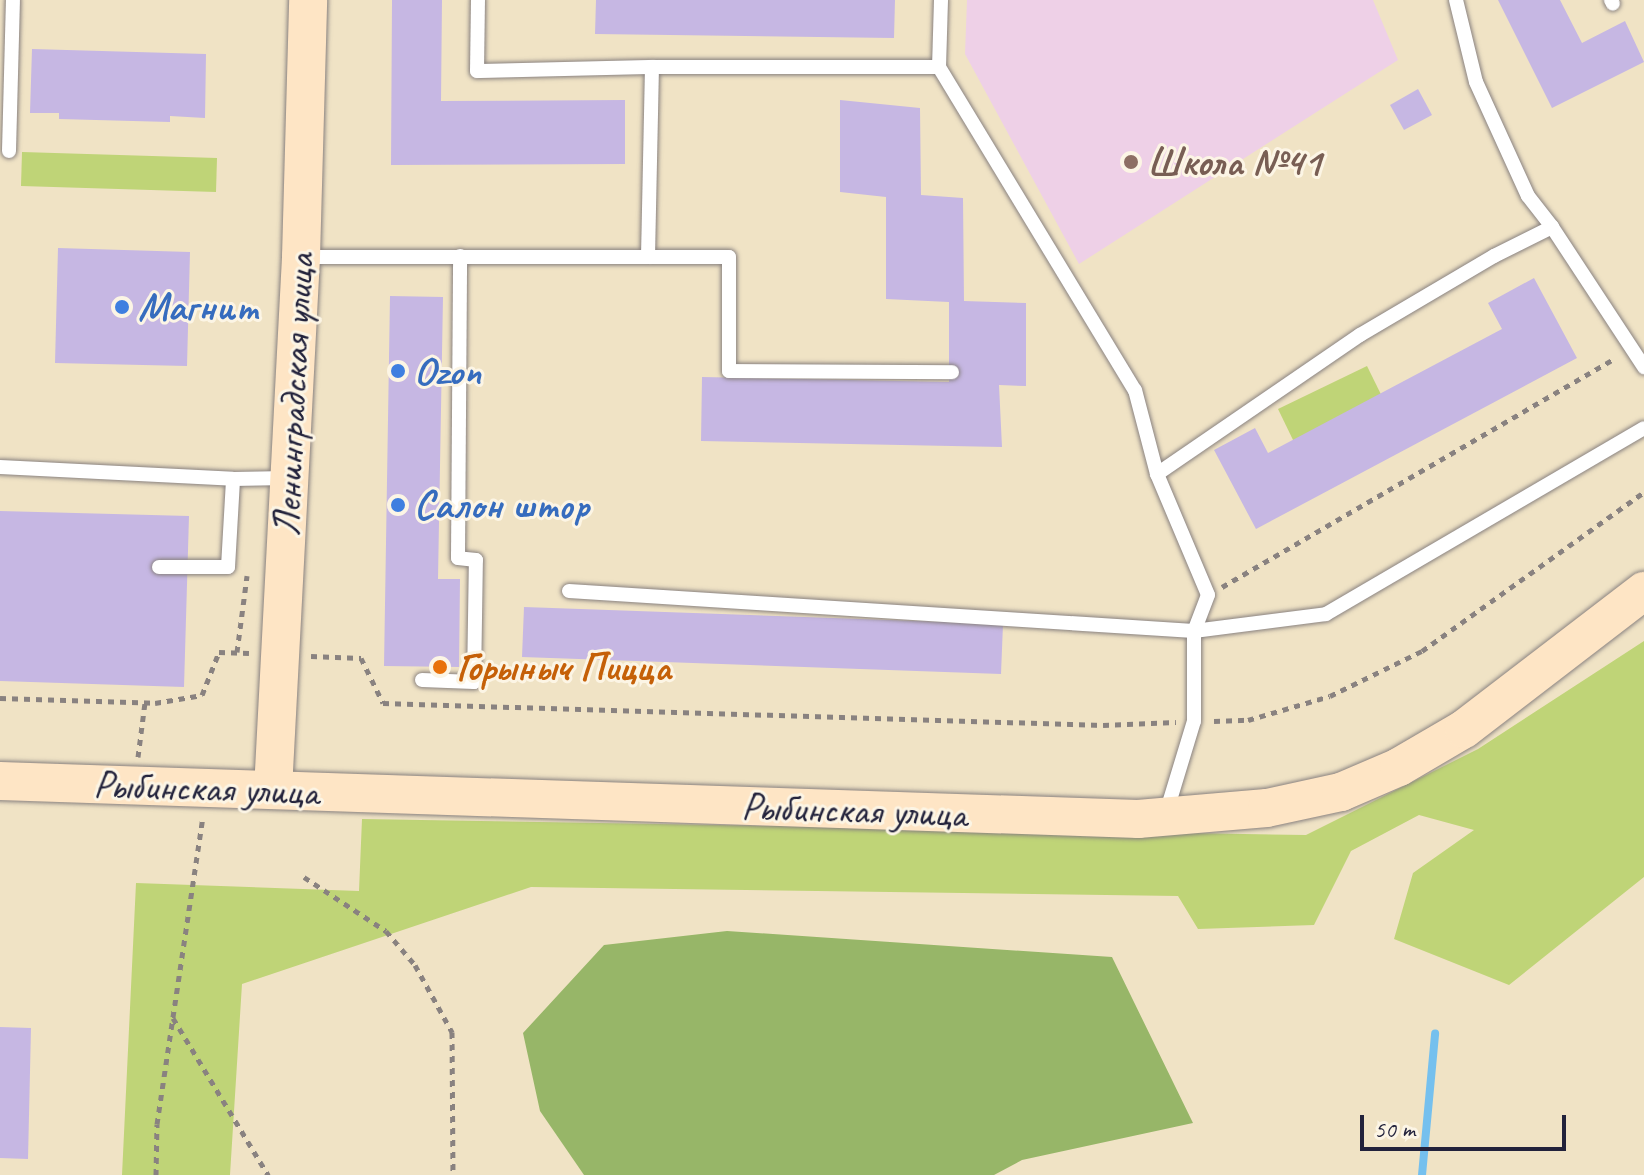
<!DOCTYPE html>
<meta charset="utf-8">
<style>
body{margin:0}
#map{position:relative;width:1644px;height:1175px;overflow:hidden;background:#f0e3c5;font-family:Caveat,sans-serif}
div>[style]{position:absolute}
.built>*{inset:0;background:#eed0e7}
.green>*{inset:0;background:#bfd477}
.forest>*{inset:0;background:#97b668}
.stream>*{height:8px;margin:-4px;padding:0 4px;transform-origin:4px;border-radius:4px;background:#75c0ee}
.building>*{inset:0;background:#c6b7e3}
.path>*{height:5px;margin-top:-2.5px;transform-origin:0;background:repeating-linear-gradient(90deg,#898280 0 6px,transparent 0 12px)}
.roads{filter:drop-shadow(0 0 2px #898280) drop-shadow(0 0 2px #898280)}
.lane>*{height:14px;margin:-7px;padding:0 7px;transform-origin:7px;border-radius:7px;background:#fff}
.secondary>*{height:38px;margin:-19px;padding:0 19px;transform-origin:19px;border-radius:19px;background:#fee5c5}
.dots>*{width:22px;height:22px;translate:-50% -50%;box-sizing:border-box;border:4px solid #fcf5e5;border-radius:50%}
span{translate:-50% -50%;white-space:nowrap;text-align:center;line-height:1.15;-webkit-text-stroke:6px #fcf5e5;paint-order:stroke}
.education-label{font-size:40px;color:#785e54;font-weight:700}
.left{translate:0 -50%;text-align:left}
.shop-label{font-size:40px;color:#366cbe;font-weight:700}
.street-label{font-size:40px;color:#22223b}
.food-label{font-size:40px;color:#c56008;font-weight:700}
.scale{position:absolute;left:1360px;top:1115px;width:206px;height:36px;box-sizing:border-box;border:4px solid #22223b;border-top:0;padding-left:10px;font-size:24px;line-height:28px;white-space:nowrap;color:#22223b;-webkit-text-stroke:6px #fcf5e5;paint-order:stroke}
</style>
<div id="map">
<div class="built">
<div style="clip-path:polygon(967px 0,1373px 0,1398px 60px,1079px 264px,965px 54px)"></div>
</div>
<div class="green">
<div style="clip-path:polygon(22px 152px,217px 158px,216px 192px,21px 186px)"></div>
<div style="clip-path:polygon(1367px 366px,1399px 431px,1310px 475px,1278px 409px)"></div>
<div style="clip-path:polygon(1644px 641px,1644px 877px,1509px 985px,1394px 939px,1413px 873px,1474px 830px,1419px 815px,1351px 851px,1314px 925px,1198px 929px,1178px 896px,531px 887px,242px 984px,230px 1175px,122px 1175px,136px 883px,359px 891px,362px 819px,1306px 835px,1478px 749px)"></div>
</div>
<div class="forest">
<div style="clip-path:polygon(727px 931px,1112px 957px,1193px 1123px,1022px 1160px,994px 1175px,584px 1175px,540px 1111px,523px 1033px,604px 945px)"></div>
</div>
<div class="stream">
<div style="left:1422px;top:1175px;width:142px;rotate:-84.7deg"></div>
</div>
<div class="building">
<div style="clip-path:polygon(392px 0,442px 0,441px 101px,625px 100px,625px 164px,391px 165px)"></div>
<div style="clip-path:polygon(596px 0,895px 0,894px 38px,595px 34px)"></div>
<div style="clip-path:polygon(1498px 0,1560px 0,1582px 43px,1625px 21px,1644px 62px,1552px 108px)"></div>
<div style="clip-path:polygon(32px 49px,206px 54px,205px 118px,170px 116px,170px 122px,59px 119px,59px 113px,30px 113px)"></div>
<div style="clip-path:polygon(1418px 89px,1432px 115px,1404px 130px,1390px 105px)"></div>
<div style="clip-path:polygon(840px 100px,920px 108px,921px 195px,963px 198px,964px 301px,1026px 303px,1026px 386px,999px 385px,1002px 447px,701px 441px,702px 377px,949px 382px,949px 302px,886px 299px,886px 197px,840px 192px)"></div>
<div style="clip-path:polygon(58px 248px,190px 252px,187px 366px,55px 363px)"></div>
<div style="clip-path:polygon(1534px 278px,1577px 358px,1256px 529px,1214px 450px,1255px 428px,1268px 453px,1502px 329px,1488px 303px)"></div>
<div style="clip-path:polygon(390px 296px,443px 297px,438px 579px,460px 579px,459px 667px,384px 666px)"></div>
<div style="clip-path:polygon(0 511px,189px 516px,184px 687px,0 681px)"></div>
<div style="clip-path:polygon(524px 607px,1003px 624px,1001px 674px,522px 657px)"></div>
<div style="clip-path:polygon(0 1027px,31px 1028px,28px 1159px,0 1158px)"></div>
</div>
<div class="path">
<div style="left:1222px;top:587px;width:455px;rotate:-30.2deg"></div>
<div style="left:237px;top:652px;width:77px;rotate:-82.5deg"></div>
<div style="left:311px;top:656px;width:50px;rotate:2.3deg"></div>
<div style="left:361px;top:658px;width:50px;rotate:63.9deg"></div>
<div style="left:383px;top:703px;width:720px;rotate:1.75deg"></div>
<div style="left:1103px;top:725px;width:73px;rotate:-2.4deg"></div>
<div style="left:0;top:698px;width:155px;rotate:1.8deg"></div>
<div style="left:155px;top:703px;width:48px;rotate:-9.7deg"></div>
<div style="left:202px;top:695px;width:46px;rotate:-68.4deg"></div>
<div style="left:219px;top:652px;width:30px;rotate:2deg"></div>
<div style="left:1214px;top:721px;width:34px;rotate:-2deg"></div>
<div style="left:1248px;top:720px;width:85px;rotate:-16.3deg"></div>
<div style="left:1330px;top:696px;width:102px;rotate:-26.1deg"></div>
<div style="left:1422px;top:651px;width:273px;rotate:-35.6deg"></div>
<div style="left:138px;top:757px;width:55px;rotate:-82.7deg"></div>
<div style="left:304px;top:877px;width:98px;rotate:33.4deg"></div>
<div style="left:386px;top:931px;width:45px;rotate:49.5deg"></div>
<div style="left:415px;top:965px;width:77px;rotate:61.1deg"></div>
<div style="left:452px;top:1032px;width:143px;rotate:89.6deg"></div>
<div style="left:173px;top:1018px;width:184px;rotate:58.8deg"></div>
<div style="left:156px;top:1175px;width:51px;rotate:-88.9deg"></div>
<div style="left:157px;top:1124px;width:310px;rotate:-81.5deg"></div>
</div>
<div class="roads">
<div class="lane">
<div style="left:941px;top:0;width:67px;rotate:91.7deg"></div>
<div style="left:939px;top:67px;width:378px;rotate:58.8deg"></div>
<div style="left:1135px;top:390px;width:87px;rotate:75.3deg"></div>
<div style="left:1157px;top:474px;width:131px;rotate:67.1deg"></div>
<div style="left:1208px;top:595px;width:39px;rotate:111deg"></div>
<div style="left:1194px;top:631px;width:90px;rotate:90deg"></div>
<div style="left:1194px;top:721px;width:96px;rotate:106.9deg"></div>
<div style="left:1456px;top:0;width:84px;rotate:76.3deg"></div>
<div style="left:1476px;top:82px;width:125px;rotate:65.5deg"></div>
<div style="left:1528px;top:196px;width:39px;rotate:52deg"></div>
<div style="left:1552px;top:227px;width:168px;rotate:56.7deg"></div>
<div style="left:1611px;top:0;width:4px;rotate:63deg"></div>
<div style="left:652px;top:67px;width:287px"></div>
<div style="left:9px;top:151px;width:151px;rotate:-88.5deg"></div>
<div style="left:302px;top:257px;width:346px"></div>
<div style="left:648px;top:257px;width:190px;rotate:-88.8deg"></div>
<div style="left:652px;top:67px;width:175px;rotate:178.7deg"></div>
<div style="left:477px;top:71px;width:71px;rotate:-89.2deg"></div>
<div style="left:648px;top:257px;width:81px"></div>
<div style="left:729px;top:257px;width:114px;rotate:90deg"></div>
<div style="left:729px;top:371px;width:223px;rotate:0.3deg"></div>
<div style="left:0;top:467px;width:233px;rotate:2.9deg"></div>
<div style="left:233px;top:479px;width:54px;rotate:-1.1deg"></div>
<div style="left:1157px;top:474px;width:246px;rotate:-34.4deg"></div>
<div style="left:1360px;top:335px;width:156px;rotate:-30.5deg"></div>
<div style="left:1494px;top:256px;width:65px;rotate:-26.6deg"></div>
<div style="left:159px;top:567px;width:69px"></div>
<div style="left:228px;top:567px;width:88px;rotate:-86.7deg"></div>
<div style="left:569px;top:591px;width:626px;rotate:3.66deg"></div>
<div style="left:1194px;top:631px;width:133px;rotate:-7.3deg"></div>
<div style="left:1326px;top:614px;width:368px;rotate:-30.3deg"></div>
<div style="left:422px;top:680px;width:52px;rotate:2.2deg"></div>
<div style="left:474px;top:682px;width:122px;rotate:-89.1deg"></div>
<div style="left:476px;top:560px;width:18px;rotate:-174deg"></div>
<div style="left:458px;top:558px;width:302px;rotate:-89.6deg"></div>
</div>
<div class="secondary">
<div style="left:0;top:781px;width:1139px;rotate:1.91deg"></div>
<div style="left:1138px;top:819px;width:129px;rotate:-4.9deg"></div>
<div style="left:1267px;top:808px;width:76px;rotate:-12.2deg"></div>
<div style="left:1341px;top:792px;width:63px;rotate:-23.3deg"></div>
<div style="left:1399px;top:767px;width:75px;rotate:-30.3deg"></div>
<div style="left:1464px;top:729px;width:227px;rotate:-37.5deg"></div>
<div style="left:273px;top:790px;width:534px;rotate:-86.99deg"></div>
<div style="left:301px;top:257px;width:257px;rotate:-88.4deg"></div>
</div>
</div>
<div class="dots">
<div style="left:1131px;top:162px;background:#8d6e63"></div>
<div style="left:122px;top:307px;background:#3f7fe0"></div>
<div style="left:398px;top:371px;background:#3f7fe0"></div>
<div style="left:398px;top:505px;background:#3f7fe0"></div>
<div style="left:440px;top:667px;background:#e8710a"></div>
</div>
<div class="education-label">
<span class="left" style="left:1147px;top:162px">Школа №41</span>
</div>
<div class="shop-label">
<span class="left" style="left:138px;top:307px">Магнит</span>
<span class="left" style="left:414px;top:371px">Ozon</span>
<span class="left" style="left:414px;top:505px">Салон штор</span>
</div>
<div class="street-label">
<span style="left:293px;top:395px;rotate:-87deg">Ленинградская улица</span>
<span style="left:206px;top:788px;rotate:2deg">Рыбинская улица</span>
<span style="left:854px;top:810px;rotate:2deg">Рыбинская улица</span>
</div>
<div class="food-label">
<span class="left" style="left:456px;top:667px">Горыныч Пицца</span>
</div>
<div class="scale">50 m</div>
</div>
